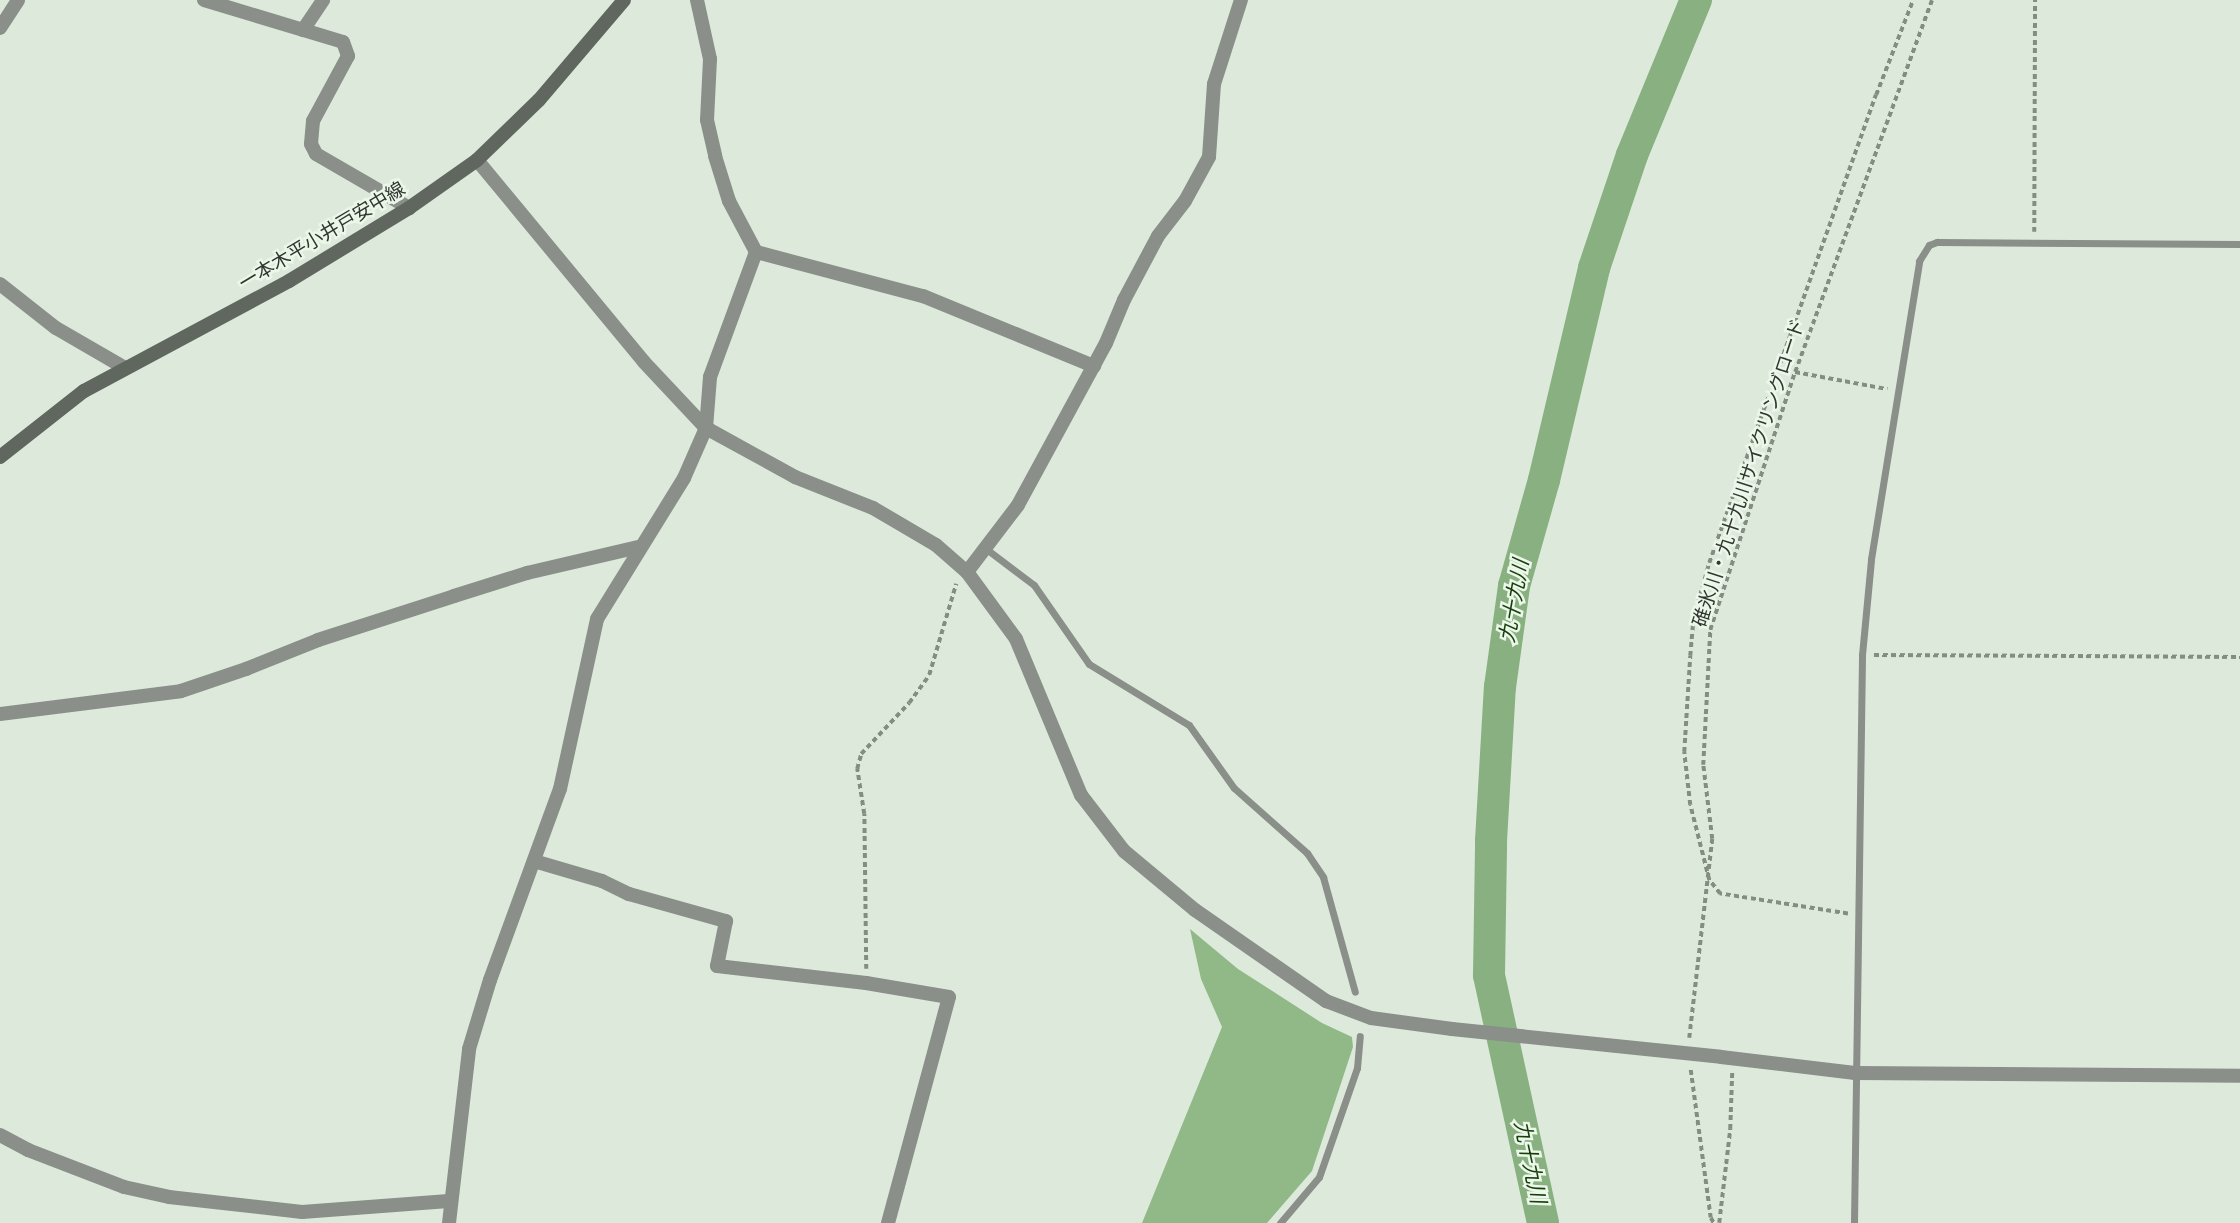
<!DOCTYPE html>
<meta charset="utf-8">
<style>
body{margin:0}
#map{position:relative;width:2240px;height:1223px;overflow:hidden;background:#ddeadb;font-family:Raleway,"Noto Sans JP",sans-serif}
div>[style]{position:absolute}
.forest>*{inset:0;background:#91b988}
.river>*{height:32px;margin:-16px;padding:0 16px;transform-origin:16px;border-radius:16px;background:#88b080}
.path>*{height:3.5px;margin-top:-1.75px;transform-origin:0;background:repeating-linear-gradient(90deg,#848d82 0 5px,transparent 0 8.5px)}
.service>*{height:7px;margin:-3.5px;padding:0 3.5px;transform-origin:3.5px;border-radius:3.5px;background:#8a8f89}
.minor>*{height:14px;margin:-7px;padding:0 7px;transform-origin:7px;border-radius:7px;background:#8a8f89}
.tertiary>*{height:14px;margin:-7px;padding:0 7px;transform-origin:7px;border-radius:7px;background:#8a8f89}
.secondary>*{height:14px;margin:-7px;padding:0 7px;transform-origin:7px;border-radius:7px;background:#5f675e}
.tertiary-bridge>*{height:14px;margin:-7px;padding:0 7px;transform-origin:7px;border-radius:7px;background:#8a8f89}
span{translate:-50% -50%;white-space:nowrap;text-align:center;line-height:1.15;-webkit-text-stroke:5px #ebf7e8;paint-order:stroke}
.street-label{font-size:19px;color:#313630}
.water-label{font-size:21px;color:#163d0b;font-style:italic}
</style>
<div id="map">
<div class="forest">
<div style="clip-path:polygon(1190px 929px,1238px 969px,1322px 1023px,1352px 1037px,1353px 1047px,1312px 1171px,1267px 1223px,1142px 1223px,1222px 1027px,1201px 979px)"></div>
</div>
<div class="river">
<div style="left:1543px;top:1223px;width:254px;rotate:-102.3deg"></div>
<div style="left:1489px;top:975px;width:134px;rotate:-89.1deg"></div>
<div style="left:1491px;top:841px;width:154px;rotate:-86.7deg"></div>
<div style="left:1500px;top:687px;width:102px;rotate:-82.1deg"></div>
<div style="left:1514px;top:586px;width:110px;rotate:-74.2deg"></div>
<div style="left:1544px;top:480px;width:218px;rotate:-76.7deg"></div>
<div style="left:1594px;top:268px;width:119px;rotate:-71.4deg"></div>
<div style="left:1632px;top:155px;width:168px;rotate:-67.6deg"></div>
</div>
<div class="path">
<div style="left:2034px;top:232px;width:232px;rotate:-89.8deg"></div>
<div style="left:1795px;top:372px;width:94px;rotate:10.5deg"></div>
<div style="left:1874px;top:655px;width:366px;rotate:0.3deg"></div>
<div style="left:1848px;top:914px;width:130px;rotate:-171.1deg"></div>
<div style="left:1720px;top:894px;width:18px;rotate:-128deg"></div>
<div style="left:1709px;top:880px;width:77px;rotate:-104.2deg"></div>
<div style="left:1690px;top:805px;width:53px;rotate:-96.5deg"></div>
<div style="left:1684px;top:752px;width:96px;rotate:-86.4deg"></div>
<div style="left:1690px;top:656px;width:36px;rotate:-85deg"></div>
<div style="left:1693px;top:620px;width:59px;rotate:-74.3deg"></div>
<div style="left:1709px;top:563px;width:497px;rotate:-70.4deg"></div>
<div style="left:1876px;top:95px;width:102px;rotate:-68.7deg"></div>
<div style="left:866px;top:969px;width:155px;rotate:-90.7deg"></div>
<div style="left:864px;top:814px;width:46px;rotate:-98.8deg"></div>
<div style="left:857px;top:769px;width:16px;rotate:-75deg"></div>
<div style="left:861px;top:754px;width:70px;rotate:-46.7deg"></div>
<div style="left:909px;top:703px;width:34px;rotate:-54deg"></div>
<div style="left:929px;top:675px;width:95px;rotate:-73.5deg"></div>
<div style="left:1689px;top:1038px;width:200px;rotate:-83.4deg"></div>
<div style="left:1712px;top:839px;width:75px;rotate:-96.9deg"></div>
<div style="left:1703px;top:765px;width:135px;rotate:-87deg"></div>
<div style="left:1710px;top:630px;width:272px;rotate:-71.8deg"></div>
<div style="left:1795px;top:372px;width:396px;rotate:-69.8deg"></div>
<div style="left:1691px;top:1070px;width:149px;rotate:82.3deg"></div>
<div style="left:1711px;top:1218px;width:6px;rotate:59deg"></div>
<div style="left:1719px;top:1223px;width:95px;rotate:-83.3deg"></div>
<div style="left:1730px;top:1129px;width:57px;rotate:-88deg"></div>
</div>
<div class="service">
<div style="left:985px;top:548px;width:61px;rotate:37.1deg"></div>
<div style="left:1034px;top:585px;width:96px;rotate:55.2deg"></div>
<div style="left:1089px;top:664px;width:117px;rotate:31.4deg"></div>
<div style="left:1189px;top:725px;width:77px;rotate:54.5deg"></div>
<div style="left:1234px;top:788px;width:98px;rotate:41.7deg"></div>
<div style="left:1307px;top:853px;width:29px;rotate:56deg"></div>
<div style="left:1323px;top:877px;width:119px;rotate:74.5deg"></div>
<div style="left:1280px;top:1223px;width:60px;rotate:-49.7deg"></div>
<div style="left:1319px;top:1177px;width:115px;rotate:-70.8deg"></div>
<div style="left:1357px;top:1068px;width:32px;rotate:-85deg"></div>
<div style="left:1854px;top:1223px;width:568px;rotate:-89.19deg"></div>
<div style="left:1862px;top:655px;width:96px;rotate:-84.6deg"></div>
<div style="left:1871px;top:559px;width:302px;rotate:-80.8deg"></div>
<div style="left:1919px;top:261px;width:19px;rotate:-58deg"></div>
<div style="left:1929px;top:245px;width:9px;rotate:-21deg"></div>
<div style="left:1937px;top:242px;width:303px;rotate:0.4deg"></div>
</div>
<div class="minor">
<div style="left:204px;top:0;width:145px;rotate:16.8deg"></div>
<div style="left:343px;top:42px;width:15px;rotate:70deg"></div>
<div style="left:348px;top:56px;width:74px;rotate:118.3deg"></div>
<div style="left:313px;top:121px;width:23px;rotate:95deg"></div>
<div style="left:311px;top:144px;width:11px;rotate:63deg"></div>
<div style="left:316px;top:154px;width:108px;rotate:30.1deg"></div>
<div style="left:697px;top:0;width:60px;rotate:77.6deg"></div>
<div style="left:710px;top:59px;width:61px;rotate:92.8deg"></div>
<div style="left:707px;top:120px;width:37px;rotate:77deg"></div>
<div style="left:715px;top:156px;width:47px;rotate:72.7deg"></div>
<div style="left:729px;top:201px;width:58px;rotate:62.1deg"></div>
<div style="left:756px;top:252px;width:173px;rotate:14.8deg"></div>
<div style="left:923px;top:296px;width:185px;rotate:22.3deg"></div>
<div style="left:0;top:28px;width:33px;rotate:-57deg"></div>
<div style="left:303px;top:30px;width:36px;rotate:-56deg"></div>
<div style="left:0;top:284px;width:71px;rotate:38.2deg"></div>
<div style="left:56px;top:328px;width:80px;rotate:30.1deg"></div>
<div style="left:967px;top:572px;width:84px;rotate:-52.7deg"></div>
<div style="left:1018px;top:505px;width:184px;rotate:-61.5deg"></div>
<div style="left:1106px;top:343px;width:47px;rotate:-67.3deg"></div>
<div style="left:1124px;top:300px;width:72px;rotate:-62deg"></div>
<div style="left:1158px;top:236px;width:44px;rotate:-52.4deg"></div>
<div style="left:1185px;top:201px;width:50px;rotate:-61.4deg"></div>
<div style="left:1209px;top:157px;width:73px;rotate:-86.1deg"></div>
<div style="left:1214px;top:84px;width:88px;rotate:-72.2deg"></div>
<div style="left:0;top:714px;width:182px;rotate:-7.2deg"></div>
<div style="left:181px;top:691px;width:69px;rotate:-18.7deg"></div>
<div style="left:246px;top:669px;width:78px;rotate:-21.9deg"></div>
<div style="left:318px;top:640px;width:143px;rotate:-17.9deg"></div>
<div style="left:454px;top:596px;width:77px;rotate:-17.5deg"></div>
<div style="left:527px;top:573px;width:115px;rotate:-13.1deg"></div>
<div style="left:534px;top:861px;width:71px;rotate:16.4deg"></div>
<div style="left:602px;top:881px;width:30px;rotate:26deg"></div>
<div style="left:629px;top:894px;width:101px;rotate:15.6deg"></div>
<div style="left:726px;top:921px;width:46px;rotate:101.3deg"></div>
<div style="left:717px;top:966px;width:150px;rotate:6.5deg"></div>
<div style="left:866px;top:983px;width:84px;rotate:9.6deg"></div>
<div style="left:949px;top:997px;width:234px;rotate:105.1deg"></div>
<div style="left:0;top:1135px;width:32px;rotate:28deg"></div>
<div style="left:28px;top:1150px;width:103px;rotate:21.1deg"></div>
<div style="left:124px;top:1187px;width:46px;rotate:12.5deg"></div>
<div style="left:169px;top:1197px;width:134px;rotate:6.4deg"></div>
<div style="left:302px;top:1212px;width:147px;rotate:-4.3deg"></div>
<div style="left:449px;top:1223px;width:175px;rotate:-83.4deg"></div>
<div style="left:469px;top:1049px;width:72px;rotate:-73.1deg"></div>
<div style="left:490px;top:980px;width:203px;rotate:-69.9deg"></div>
<div style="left:560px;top:789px;width:174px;rotate:-77.7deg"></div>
<div style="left:597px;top:619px;width:166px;rotate:-58.3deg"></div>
<div style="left:684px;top:478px;width:55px;rotate:-66.3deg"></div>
<div style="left:706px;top:428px;width:51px;rotate:-85.5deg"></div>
<div style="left:710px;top:377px;width:133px;rotate:-69.8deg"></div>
</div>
<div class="tertiary">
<div style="left:477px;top:160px;width:262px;rotate:50.4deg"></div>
<div style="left:644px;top:362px;width:91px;rotate:46.8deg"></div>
<div style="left:706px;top:428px;width:102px;rotate:28.8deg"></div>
<div style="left:795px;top:477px;width:84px;rotate:21.7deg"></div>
<div style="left:873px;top:508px;width:73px;rotate:30.4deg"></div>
<div style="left:936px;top:545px;width:41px;rotate:41.1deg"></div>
<div style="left:967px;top:572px;width:83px;rotate:53.8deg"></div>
<div style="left:1016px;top:639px;width:169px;rotate:67.4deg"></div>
<div style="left:1081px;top:795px;width:71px;rotate:52.5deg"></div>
<div style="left:1124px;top:851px;width:92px;rotate:39.7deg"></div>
<div style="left:1195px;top:910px;width:160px;rotate:34.8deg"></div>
<div style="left:1326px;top:1001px;width:48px;rotate:20.7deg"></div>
<div style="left:1371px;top:1018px;width:82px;rotate:7.7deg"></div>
<div style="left:1721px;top:1057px;width:135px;rotate:6.8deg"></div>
<div style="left:1855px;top:1073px;width:385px;rotate:0.4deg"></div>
</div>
<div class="secondary">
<div style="left:0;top:457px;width:107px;rotate:-38.2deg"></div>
<div style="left:84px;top:391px;width:233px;rotate:-28.2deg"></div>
<div style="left:289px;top:281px;width:140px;rotate:-31.3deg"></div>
<div style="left:409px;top:208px;width:83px;rotate:-35.2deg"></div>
<div style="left:477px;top:160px;width:86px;rotate:-44.1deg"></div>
<div style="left:539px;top:100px;width:131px;rotate:-49.6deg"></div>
</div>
<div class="tertiary-bridge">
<div style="left:1452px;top:1029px;width:270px;rotate:5.9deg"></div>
</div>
<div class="street-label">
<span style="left:322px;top:236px;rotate:-31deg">一本木平小井戸安中線</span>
<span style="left:1749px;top:473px;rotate:-72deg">碓氷川・九十九川サイクリングロード</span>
</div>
<div class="water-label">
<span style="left:1514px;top:601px;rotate:-80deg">九十九川</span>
<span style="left:1530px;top:1162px;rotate:78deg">九十九川</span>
</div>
</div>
